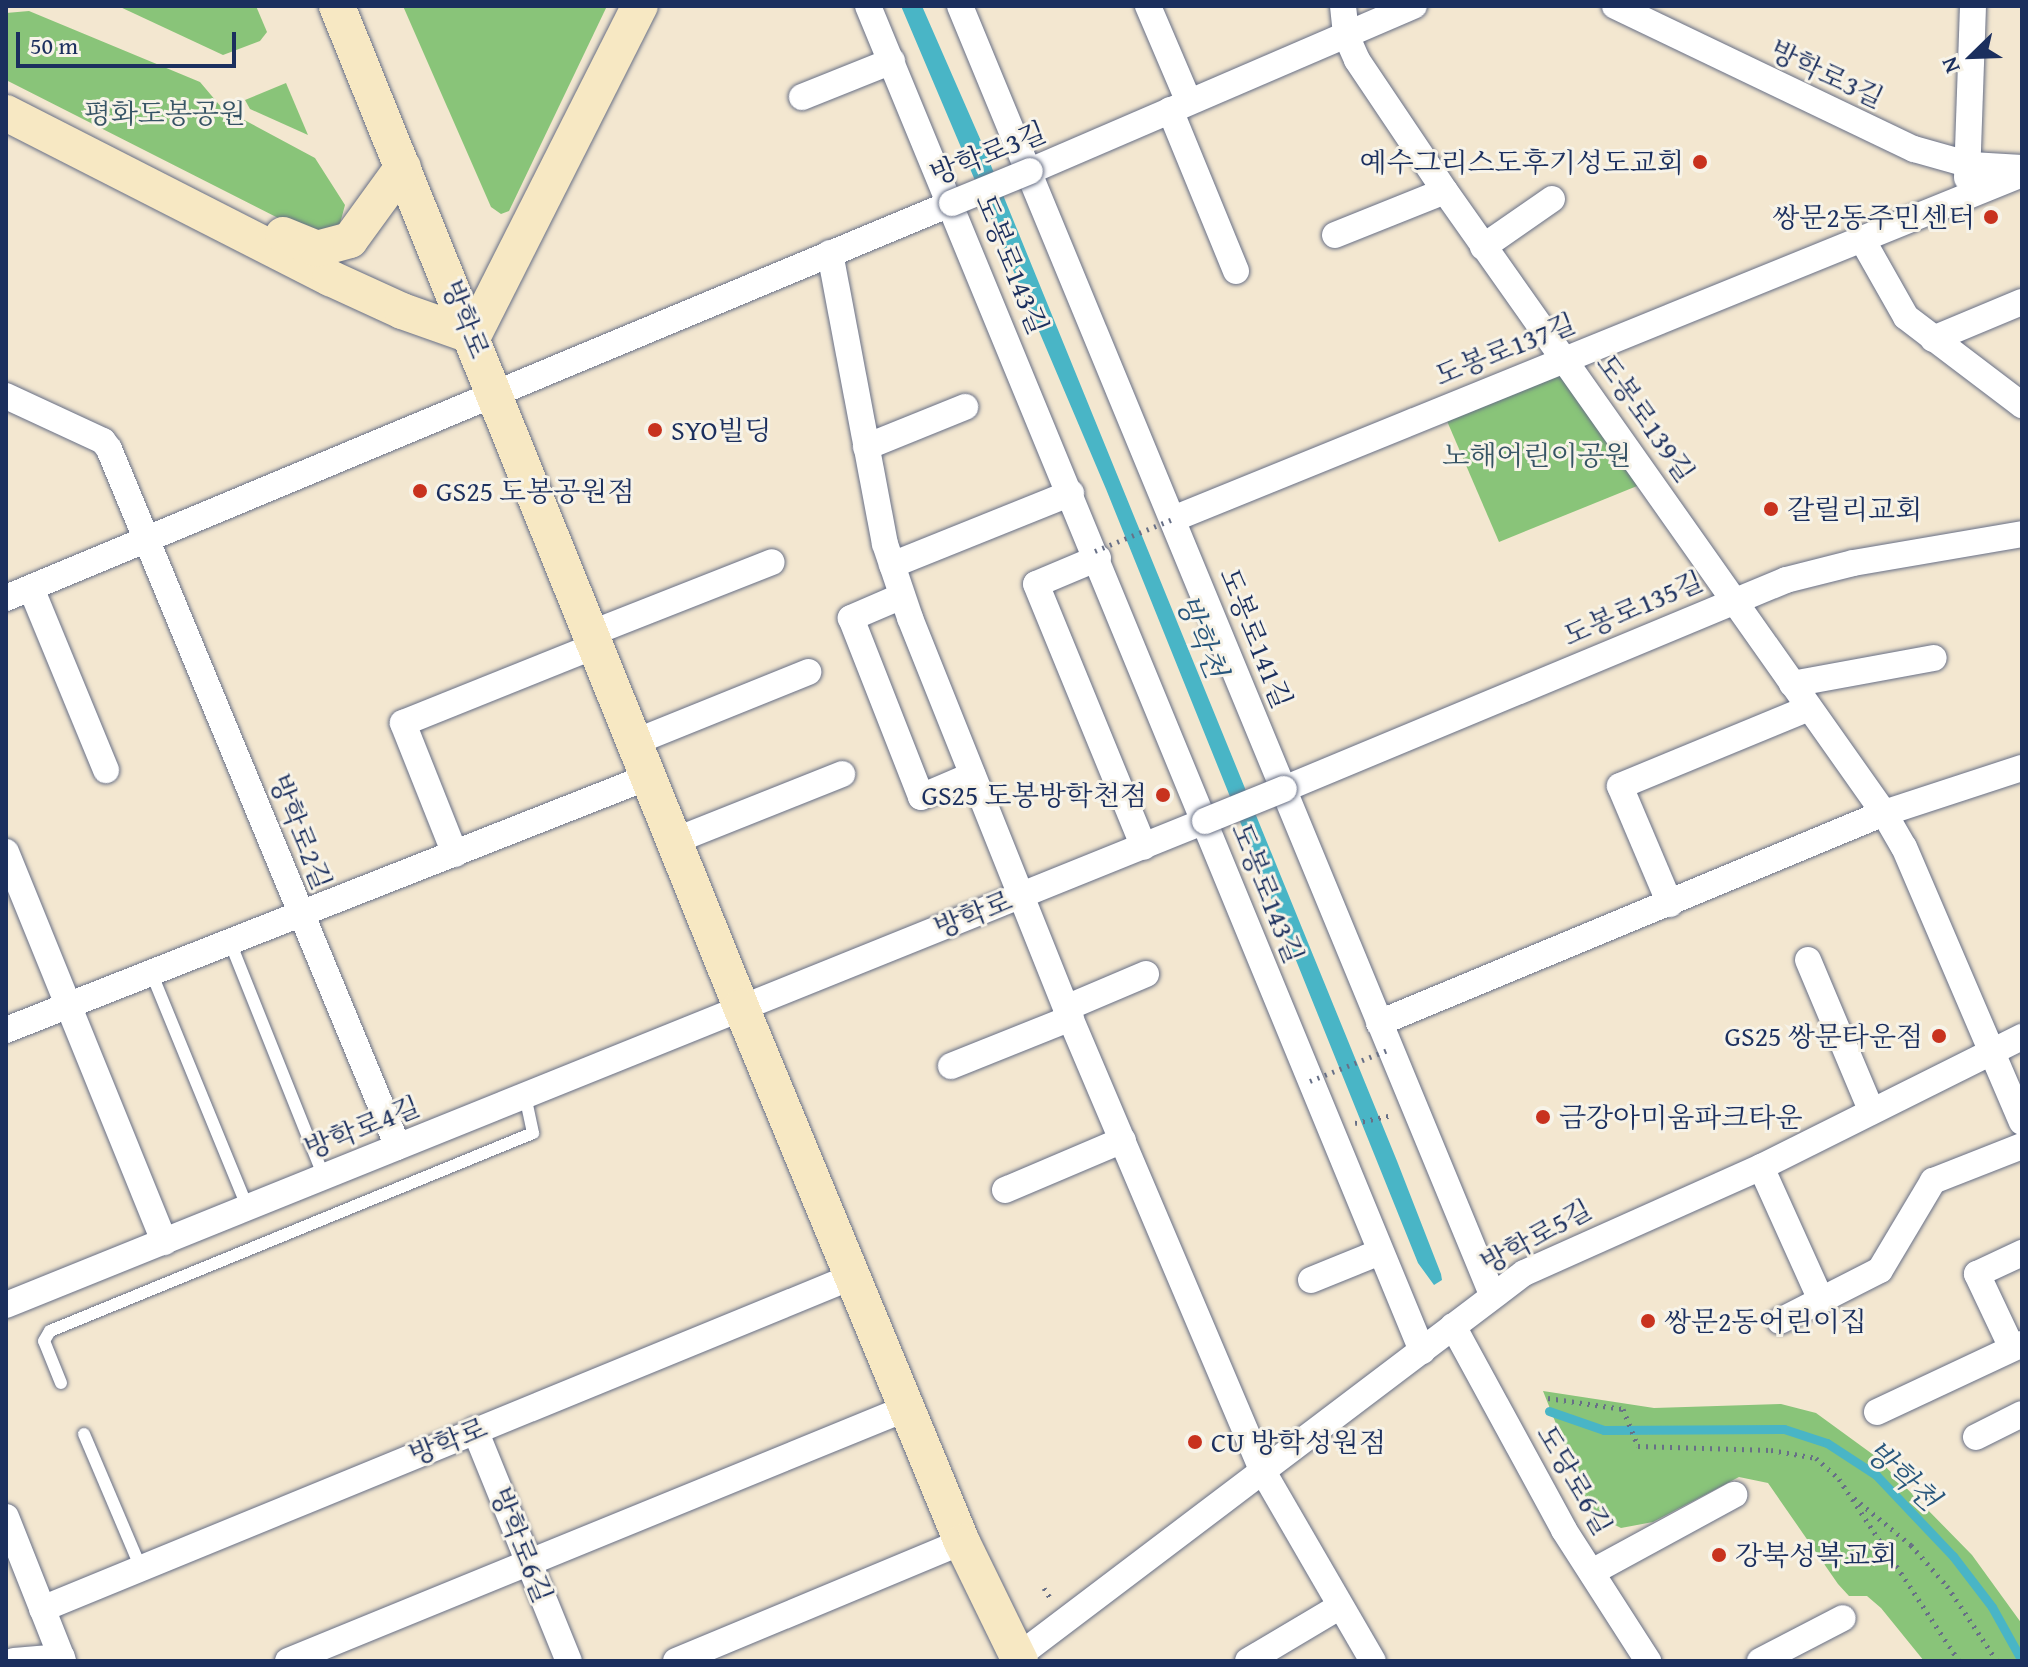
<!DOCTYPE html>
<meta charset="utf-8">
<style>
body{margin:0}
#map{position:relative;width:2028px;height:1667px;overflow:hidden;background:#f3e7d0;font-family:"Gentium Book Plus","Noto Serif KR",serif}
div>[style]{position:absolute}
.green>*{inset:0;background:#89c479}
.water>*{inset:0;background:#49b5c6}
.stream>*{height:9px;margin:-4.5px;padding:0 4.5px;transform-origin:4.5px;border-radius:4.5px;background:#49b5c6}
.path>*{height:5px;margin-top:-2.5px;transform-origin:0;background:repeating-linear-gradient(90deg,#676f86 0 2px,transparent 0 8px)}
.roads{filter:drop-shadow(0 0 2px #676f86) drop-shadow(0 0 2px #676f86)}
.lane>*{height:12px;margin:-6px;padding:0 6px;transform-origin:6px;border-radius:6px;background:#fff}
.street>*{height:26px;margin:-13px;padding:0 13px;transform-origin:13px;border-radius:13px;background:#fff}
.secondary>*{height:36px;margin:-18px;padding:0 18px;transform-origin:18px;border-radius:18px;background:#f7e8c3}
.path-bridge>*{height:5px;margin-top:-2.5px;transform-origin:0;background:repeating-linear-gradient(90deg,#676f86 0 2px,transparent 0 8px)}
.bridges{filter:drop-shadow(0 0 2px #676f86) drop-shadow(0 0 2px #676f86)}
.street-bridge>*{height:26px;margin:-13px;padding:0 13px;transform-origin:13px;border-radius:13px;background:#fff}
.dots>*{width:22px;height:22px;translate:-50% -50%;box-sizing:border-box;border:4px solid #f7f3e8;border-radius:50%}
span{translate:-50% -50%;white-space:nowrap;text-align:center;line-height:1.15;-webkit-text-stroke:6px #f7f3e8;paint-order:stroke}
.street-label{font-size:28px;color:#1b2f5e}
.park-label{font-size:28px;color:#365465}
.poi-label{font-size:28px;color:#1b2f5e}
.right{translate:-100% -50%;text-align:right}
.left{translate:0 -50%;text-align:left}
.water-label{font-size:30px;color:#29577d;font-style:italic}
.frame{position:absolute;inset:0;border:8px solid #1b2f5e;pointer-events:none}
.north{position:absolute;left:1932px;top:16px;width:80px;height:80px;-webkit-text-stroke:6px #f7f3e8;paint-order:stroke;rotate:247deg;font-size:22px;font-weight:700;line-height:32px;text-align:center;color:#1b2f5e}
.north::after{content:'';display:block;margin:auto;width:28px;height:36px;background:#1b2f5e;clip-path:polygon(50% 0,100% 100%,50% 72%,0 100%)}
.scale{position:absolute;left:16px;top:32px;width:220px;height:36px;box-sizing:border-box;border:4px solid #1b2f5e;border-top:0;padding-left:10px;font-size:24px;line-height:28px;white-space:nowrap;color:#1b2f5e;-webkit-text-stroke:6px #f7f3e8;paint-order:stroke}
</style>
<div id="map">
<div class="green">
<div style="clip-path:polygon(118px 6px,256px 6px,267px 32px,260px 41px,223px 55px)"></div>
<div style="clip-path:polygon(403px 6px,607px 6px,509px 211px,501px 214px,491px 207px)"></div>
<div style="clip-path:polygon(29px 11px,200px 82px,222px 108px,315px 158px,345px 205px,338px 231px,328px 235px,290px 224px,6px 80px,6px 13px)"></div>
<div style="clip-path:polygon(286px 83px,308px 135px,250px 109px,245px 100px)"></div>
<div style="clip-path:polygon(1564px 372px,1642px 484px,1499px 542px,1447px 421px)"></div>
<div style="clip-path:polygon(1543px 1391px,1654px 1408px,1781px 1404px,1816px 1413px,1875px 1456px,1972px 1555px,2022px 1624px,2022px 1661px,1924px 1661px,1881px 1608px,1867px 1596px,1849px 1596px,1838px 1584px,1768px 1483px,1739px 1477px,1653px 1522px,1621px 1528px,1599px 1517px,1586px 1499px)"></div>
</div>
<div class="water">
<div style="clip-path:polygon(901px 6px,922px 6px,981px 141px,1397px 1161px,1441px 1274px,1442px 1280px,1434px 1285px,1418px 1263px,1106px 489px)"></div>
</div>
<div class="stream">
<div style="left:1549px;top:1411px;width:58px;rotate:19.1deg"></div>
<div style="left:1604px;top:1430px;width:180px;rotate:-0.3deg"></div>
<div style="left:1784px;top:1429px;width:45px;rotate:18deg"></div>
<div style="left:1827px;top:1443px;width:59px;rotate:33.1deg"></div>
<div style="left:1876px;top:1475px;width:112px;rotate:46.5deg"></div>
<div style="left:1953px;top:1556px;width:64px;rotate:52.6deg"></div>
<div style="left:1992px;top:1607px;width:62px;rotate:60.9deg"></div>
</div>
<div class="path">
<div style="left:1355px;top:1123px;width:38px;rotate:-12deg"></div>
<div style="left:1548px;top:1398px;width:76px;rotate:8.3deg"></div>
<div style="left:1623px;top:1409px;width:40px;rotate:68deg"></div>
<div style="left:1638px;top:1446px;width:133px;rotate:1.7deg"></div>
<div style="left:1771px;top:1450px;width:46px;rotate:10.1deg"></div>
<div style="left:1816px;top:1458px;width:31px;rotate:42deg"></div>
<div style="left:1839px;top:1479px;width:218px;rotate:56.6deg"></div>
<div style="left:1854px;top:1498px;width:74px;rotate:39.5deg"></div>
<div style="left:1911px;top:1545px;width:55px;rotate:48.7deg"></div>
<div style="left:1947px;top:1586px;width:90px;rotate:56.3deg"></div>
<div style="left:1044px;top:1588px;width:13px;rotate:58deg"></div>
</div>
<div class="roads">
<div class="lane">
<div style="left:230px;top:942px;width:253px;rotate:68.2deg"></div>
<div style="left:151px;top:972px;width:255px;rotate:67.7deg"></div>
<div style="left:61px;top:1383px;width:45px;rotate:-112deg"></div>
<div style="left:44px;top:1341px;width:12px;rotate:-59deg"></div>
<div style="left:50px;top:1331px;width:522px;rotate:-22.29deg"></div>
<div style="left:533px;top:1133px;width:39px;rotate:-102deg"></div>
<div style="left:84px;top:1434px;width:146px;rotate:67deg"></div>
</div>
<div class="street">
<div style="left:868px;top:6px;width:1455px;rotate:67.61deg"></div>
<div style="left:960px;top:6px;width:1394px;rotate:67.56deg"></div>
<div style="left:1148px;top:6px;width:104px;rotate:66.9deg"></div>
<div style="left:1343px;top:6px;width:29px;rotate:84deg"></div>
<div style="left:1346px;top:35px;width:27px;rotate:66deg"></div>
<div style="left:1357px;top:60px;width:158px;rotate:56.1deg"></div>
<div style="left:1445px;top:191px;width:761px;rotate:54.79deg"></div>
<div style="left:1884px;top:813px;width:39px;rotate:60deg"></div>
<div style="left:1904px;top:847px;width:299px;rotate:66.8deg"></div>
<div style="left:1615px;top:6px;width:331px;rotate:25.6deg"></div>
<div style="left:1914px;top:149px;width:59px;rotate:15.7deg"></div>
<div style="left:1971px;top:165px;width:51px;rotate:3.4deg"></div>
<div style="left:802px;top:97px;width:97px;rotate:-21.8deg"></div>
<div style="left:1170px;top:110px;width:174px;rotate:67.7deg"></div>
<div style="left:1030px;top:171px;width:418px;rotate:-23.3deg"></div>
<div style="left:1967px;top:178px;width:172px;rotate:-88deg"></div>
<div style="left:1335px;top:235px;width:118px;rotate:-21.8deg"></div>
<div style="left:1863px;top:241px;width:87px;rotate:60.5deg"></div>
<div style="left:1906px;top:317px;width:146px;rotate:37.2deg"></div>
<div style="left:1483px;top:247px;width:84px;rotate:-34.8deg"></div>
<div style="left:830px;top:253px;width:296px;rotate:79.3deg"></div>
<div style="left:885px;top:544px;width:78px;rotate:71.3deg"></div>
<div style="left:910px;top:618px;width:420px;rotate:68.2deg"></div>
<div style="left:1066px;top:1008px;width:500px;rotate:67deg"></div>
<div style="left:1261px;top:1468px;width:223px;rotate:59.9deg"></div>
<div style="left:1933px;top:339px;width:96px;rotate:-22.6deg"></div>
<div style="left:6px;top:396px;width:107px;rotate:24.9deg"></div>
<div style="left:103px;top:441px;width:10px;rotate:53deg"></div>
<div style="left:109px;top:449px;width:755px;rotate:67.51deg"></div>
<div style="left:866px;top:447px;width:107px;rotate:-22deg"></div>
<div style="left:1173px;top:519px;width:916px;rotate:-22.11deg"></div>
<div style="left:1098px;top:558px;width:67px;rotate:157.2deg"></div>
<div style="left:1036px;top:584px;width:284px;rotate:67.7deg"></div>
<div style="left:892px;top:565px;width:193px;rotate:-21.9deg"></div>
<div style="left:31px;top:588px;width:197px;rotate:67.6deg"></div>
<div style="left:902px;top:596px;width:56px;rotate:156.7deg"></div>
<div style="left:851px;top:618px;width:192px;rotate:68.6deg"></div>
<div style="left:921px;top:797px;width:56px;rotate:-23.3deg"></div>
<div style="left:6px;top:598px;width:1025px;rotate:-22.66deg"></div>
<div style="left:592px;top:633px;width:193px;rotate:-21.5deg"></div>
<div style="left:1792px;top:684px;width:144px;rotate:-10.4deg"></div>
<div style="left:635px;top:742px;width:187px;rotate:-22deg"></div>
<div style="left:1284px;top:789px;width:544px;rotate:-22.6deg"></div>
<div style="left:1786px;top:580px;width:69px;rotate:-14.2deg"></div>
<div style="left:1853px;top:563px;width:171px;rotate:-9.7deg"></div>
<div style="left:674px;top:841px;width:181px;rotate:-21.7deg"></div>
<div style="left:6px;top:852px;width:421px;rotate:67.9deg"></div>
<div style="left:455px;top:854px;width:141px;rotate:-111.7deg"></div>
<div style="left:403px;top:723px;width:209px;rotate:-21.9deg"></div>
<div style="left:1670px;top:904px;width:128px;rotate:-113deg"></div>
<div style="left:1620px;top:786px;width:204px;rotate:-22.4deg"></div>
<div style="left:1808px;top:960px;width:163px;rotate:67.2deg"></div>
<div style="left:1066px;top:1008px;width:87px;rotate:-23deg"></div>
<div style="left:1379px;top:1023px;width:547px;rotate:-22.58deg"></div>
<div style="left:1884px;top:813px;width:145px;rotate:-18.1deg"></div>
<div style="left:6px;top:1030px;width:690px;rotate:-21.51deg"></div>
<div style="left:951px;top:1066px;width:129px;rotate:-21.8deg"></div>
<div style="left:1761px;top:1167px;width:146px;rotate:65.7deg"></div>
<div style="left:1005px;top:1190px;width:128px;rotate:-23deg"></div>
<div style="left:1311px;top:1280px;width:74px;rotate:-22.1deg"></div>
<div style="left:6px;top:1305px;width:1293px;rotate:-21.98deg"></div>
<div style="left:1780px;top:1321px;width:112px;rotate:-27deg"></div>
<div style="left:1880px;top:1270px;width:104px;rotate:-59.2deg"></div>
<div style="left:1933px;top:1181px;width:96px;rotate:-21.5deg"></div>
<div style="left:1453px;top:1326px;width:232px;rotate:61.4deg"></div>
<div style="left:1564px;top:1530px;width:156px;rotate:57.3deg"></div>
<div style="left:2012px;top:1348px;width:82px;rotate:-115.3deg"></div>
<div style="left:1977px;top:1274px;width:50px;rotate:-25deg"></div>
<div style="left:1877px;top:1412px;width:160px;rotate:-25.1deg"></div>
<div style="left:475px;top:1430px;width:249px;rotate:67.9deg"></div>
<div style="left:1976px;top:1437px;width:51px;rotate:-26.6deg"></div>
<div style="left:6px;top:1517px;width:155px;rotate:68.4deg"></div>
<div style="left:1592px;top:1572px;width:162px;rotate:-28.5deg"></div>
<div style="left:42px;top:1609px;width:878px;rotate:-22.3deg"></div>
<div style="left:1017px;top:1657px;width:636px;rotate:-37.14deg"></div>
<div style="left:1524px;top:1273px;width:260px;rotate:-24.1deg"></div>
<div style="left:1761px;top:1167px;width:292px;rotate:-26.5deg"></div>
<div style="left:14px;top:1661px;width:48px;rotate:-4.8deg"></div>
<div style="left:288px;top:1661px;width:669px;rotate:-22.23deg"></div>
<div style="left:676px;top:1661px;width:310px;rotate:-22.6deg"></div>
<div style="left:1248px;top:1661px;width:106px;rotate:-30.7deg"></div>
<div style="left:1760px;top:1661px;width:93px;rotate:-27.4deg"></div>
</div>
<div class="secondary">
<div style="left:337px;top:6px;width:1079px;rotate:68.02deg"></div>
<div style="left:741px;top:1007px;width:579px;rotate:67.56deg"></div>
<div style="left:962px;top:1542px;width:132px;rotate:64deg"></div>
<div style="left:6px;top:113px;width:364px;rotate:27deg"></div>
<div style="left:330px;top:278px;width:79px;rotate:24.6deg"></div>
<div style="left:402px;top:311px;width:75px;rotate:19.4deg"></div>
<div style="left:283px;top:235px;width:37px;rotate:22deg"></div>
<div style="left:317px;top:249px;width:34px;rotate:-15deg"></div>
<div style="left:350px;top:240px;width:90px;rotate:-54deg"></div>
<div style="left:473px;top:336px;width:370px;rotate:-63.2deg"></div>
</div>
</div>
<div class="path-bridge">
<div style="left:1095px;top:551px;width:84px;rotate:-22.3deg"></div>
<div style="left:1310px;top:1081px;width:86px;rotate:-21.8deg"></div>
</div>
<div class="bridges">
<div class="street-bridge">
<div style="left:952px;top:203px;width:84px;rotate:-22.3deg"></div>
<div style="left:1205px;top:821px;width:85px;rotate:-22.1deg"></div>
</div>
</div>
<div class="dots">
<div style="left:1700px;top:162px;background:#c8321e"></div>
<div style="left:1991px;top:217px;background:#c8321e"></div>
<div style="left:655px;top:430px;background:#c8321e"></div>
<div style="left:420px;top:491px;background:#c8321e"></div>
<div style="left:1771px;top:509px;background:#c8321e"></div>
<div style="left:1163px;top:795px;background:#c8321e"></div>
<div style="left:1939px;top:1036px;background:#c8321e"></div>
<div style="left:1543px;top:1117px;background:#c8321e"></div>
<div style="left:1648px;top:1321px;background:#c8321e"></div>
<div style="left:1195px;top:1442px;background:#c8321e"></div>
<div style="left:1719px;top:1555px;background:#c8321e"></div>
</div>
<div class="street-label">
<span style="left:1827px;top:74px;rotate:25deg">방학로3길</span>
<span style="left:988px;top:153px;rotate:-22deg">방학로3길</span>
<span style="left:1012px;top:264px;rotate:68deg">도봉로143길</span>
<span style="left:466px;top:319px;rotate:68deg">방학로</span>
<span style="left:1505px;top:349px;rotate:-22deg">도봉로137길</span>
<span style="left:1646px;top:418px;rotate:55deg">도봉로139길</span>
<span style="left:1633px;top:608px;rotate:-23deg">도봉로135길</span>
<span style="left:1256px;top:638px;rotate:68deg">도봉로141길</span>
<span style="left:301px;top:832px;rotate:68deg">방학로2길</span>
<span style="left:1268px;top:893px;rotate:68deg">도봉로143길</span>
<span style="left:973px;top:914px;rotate:-22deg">방학로</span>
<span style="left:362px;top:1127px;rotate:-22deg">방학로4길</span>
<span style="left:1536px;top:1236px;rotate:-29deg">방학로5길</span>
<span style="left:448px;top:1441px;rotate:-22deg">방학로</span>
<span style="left:1575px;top:1480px;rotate:60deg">도당로6길</span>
<span style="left:522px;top:1545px;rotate:68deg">방학로6길</span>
</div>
<div class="park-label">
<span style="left:165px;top:113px">평화도봉공원</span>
<span style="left:1537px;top:455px">노해어린이공원</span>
</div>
<div class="poi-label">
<span class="right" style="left:1684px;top:162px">예수그리스도후기성도교회</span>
<span class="right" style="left:1975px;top:217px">쌍문2동주민센터</span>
<span class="left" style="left:671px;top:430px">SYO빌딩</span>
<span class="left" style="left:436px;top:491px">GS25 도봉공원점</span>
<span class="left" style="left:1787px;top:509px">갈릴리교회</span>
<span class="right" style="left:1147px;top:795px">GS25 도봉방학천점</span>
<span class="right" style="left:1923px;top:1036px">GS25 쌍문타운점</span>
<span class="left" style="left:1559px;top:1117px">금강아미움파크타운</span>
<span class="left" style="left:1664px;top:1321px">쌍문2동어린이집</span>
<span class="left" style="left:1211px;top:1442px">CU 방학성원점</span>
<span class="left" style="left:1735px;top:1555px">강북성복교회</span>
</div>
<div class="water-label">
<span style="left:1202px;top:636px;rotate:68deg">방학천</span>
<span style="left:1903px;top:1475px;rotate:42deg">방학천</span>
</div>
<div class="frame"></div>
<div class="north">N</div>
<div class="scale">50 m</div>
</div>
